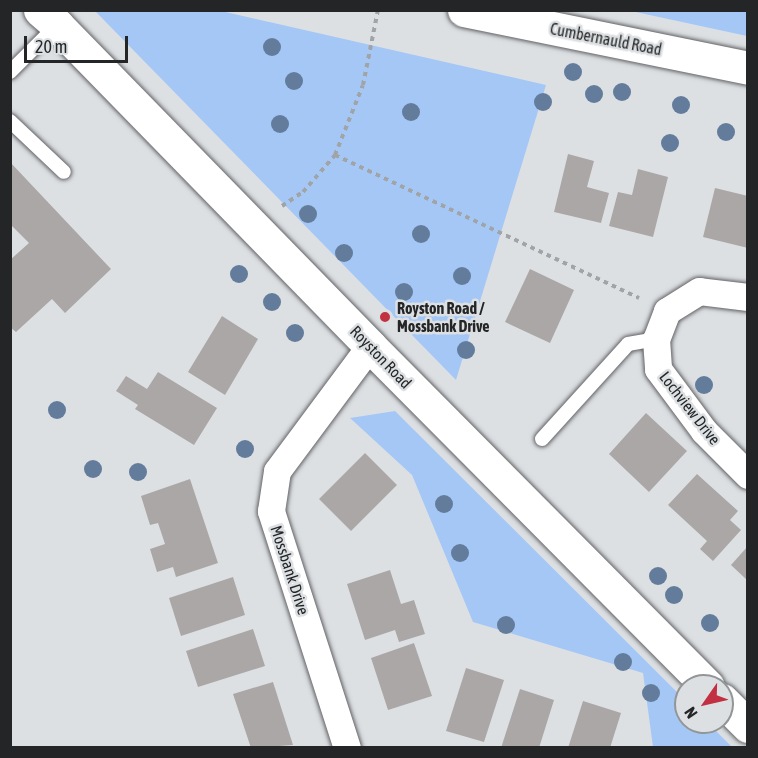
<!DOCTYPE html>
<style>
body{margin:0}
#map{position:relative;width:758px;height:758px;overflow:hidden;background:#dde0e3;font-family:"Asap Condensed",sans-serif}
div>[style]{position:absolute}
.green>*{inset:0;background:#a5c7f6}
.building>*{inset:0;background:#aba7a6}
.path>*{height:4px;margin-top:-2px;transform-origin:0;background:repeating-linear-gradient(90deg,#a1a4a6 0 4.5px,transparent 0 9px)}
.roads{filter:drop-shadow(0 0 2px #616265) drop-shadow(0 0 2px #616265)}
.lane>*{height:14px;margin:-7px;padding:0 7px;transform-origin:7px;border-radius:7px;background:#fff}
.street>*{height:27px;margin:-13.5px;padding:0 13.5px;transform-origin:13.5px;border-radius:13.5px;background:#fff}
.secondary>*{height:33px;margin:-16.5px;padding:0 16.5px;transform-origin:16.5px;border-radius:16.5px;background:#fff}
.primary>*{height:33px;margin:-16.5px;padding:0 16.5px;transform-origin:16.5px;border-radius:16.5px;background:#fff}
.trees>*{width:18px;height:18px;margin:-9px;border-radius:50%;background:#637c9c}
.dots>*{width:16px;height:16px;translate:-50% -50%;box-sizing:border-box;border:3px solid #dde0e3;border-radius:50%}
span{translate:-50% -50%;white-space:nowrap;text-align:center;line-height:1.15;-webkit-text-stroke:5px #dde0e3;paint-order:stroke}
.street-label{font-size:16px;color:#242526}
.poi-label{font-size:16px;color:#242526;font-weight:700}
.left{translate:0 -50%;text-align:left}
.frame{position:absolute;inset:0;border:12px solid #242526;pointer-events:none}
.north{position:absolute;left:674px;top:674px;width:60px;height:60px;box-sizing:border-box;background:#dde0e3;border:2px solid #939597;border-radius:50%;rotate:236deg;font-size:16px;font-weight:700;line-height:24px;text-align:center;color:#242526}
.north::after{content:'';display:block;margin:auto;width:21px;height:27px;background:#c13142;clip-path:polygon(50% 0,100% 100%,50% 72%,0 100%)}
.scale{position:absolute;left:24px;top:36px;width:104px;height:27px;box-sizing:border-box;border:3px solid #242526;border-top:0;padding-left:8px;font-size:18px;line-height:21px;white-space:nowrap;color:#242526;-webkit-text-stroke:4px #dde0e3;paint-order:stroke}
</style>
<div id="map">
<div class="green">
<div style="clip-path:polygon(95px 11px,221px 11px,546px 85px,456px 380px)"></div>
<div style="clip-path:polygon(631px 11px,747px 11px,747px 36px)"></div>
<div style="clip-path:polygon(395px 411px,686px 701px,686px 722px,707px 722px,732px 747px,653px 747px,643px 673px,473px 622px,412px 475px,350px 418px)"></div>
</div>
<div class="building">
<div style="clip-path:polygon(568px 154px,594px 161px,587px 187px,609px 193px,601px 223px,554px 212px)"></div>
<div style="clip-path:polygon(10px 162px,111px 269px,65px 313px,52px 299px,16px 332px,10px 327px,10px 260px,29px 243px,10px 224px)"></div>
<div style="clip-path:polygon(638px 169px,668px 177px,653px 237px,609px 226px,618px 192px,632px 195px)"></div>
<div style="clip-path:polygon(715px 188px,748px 196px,748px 248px,703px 237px)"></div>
<div style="clip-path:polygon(530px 269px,574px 290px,550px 343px,505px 322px)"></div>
<div style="clip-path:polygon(222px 316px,258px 339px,225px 395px,188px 372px)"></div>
<div style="clip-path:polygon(158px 372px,217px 408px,194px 445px,135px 409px,138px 405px,116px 391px,126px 376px,147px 389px)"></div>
<div style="clip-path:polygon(646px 413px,687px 451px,649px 492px,609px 454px)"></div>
<div style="clip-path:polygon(365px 453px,397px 485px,351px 531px,319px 499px)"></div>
<div style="clip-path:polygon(697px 474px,738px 511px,730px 520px,741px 530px,713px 561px,700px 549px,707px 541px,668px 505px)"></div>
<div style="clip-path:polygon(190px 479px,218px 563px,176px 577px,173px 567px,157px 572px,150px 549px,165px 544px,158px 523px,150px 525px,141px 496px)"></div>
<div style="clip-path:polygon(748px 546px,748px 581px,731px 565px)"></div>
<div style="clip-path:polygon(390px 570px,401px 604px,414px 600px,425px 634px,399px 642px,395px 630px,365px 640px,347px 584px)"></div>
<div style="clip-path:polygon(233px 577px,245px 615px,181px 636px,169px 598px)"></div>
<div style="clip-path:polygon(253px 629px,265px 666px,198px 687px,186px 651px)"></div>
<div style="clip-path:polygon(414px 643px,432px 696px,388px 710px,371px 658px)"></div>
<div style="clip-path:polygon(466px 668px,504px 680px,484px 742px,446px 731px)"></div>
<div style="clip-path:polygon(273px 682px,293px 745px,251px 748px,233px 694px)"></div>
<div style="clip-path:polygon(520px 689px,554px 700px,539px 748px,501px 748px)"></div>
<div style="clip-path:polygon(583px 701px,621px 713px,610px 748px,568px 748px)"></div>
</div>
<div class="path">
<div style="left:335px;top:155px;width:336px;rotate:25.2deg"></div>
<div style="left:282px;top:206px;width:25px;rotate:-34deg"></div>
<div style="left:303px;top:192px;width:49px;rotate:-49.1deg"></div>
<div style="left:335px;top:155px;width:75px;rotate:-68.2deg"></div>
<div style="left:363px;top:85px;width:76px;rotate:-78.7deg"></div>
</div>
<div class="roads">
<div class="lane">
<div style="left:10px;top:72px;width:66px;rotate:-45deg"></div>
<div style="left:10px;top:121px;width:74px;rotate:43.4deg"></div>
<div style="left:542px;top:439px;width:128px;rotate:-47.8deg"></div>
<div style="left:628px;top:344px;width:28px;rotate:-10deg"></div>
</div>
<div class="street">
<div style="left:748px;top:297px;width:49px;rotate:-173deg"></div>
<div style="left:699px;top:291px;width:38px;rotate:148deg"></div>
<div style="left:667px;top:311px;width:30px;rotate:111deg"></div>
<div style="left:656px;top:339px;width:30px;rotate:86deg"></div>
<div style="left:658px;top:369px;width:77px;rotate:53.4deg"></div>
<div style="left:704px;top:431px;width:62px;rotate:45deg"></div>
<div style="left:347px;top:748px;width:249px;rotate:-107.8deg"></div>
<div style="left:271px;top:511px;width:40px;rotate:-81.5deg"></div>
<div style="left:277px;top:471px;width:156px;rotate:-53.4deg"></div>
</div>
<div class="secondary">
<div style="left:40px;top:10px;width:23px;rotate:41deg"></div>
<div style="left:57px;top:25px;width:448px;rotate:45.7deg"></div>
<div style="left:370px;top:346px;width:479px;rotate:45.2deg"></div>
<div style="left:722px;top:700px;width:37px;rotate:45deg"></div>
</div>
<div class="primary">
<div style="left:464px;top:10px;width:290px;rotate:11.5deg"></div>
</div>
</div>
<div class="trees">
<div style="left:272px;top:47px"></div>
<div style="left:573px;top:72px"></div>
<div style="left:294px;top:81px"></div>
<div style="left:622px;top:92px"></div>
<div style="left:594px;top:94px"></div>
<div style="left:543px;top:102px"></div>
<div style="left:681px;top:105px"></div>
<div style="left:411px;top:112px"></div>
<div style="left:280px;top:124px"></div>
<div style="left:726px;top:132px"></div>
<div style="left:670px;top:143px"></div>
<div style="left:308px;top:214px"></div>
<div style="left:421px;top:234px"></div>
<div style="left:344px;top:253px"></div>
<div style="left:239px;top:274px"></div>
<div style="left:462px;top:276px"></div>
<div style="left:404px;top:292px"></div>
<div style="left:272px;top:302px"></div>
<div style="left:295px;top:333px"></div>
<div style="left:466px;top:350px"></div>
<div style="left:704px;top:385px"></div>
<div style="left:57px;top:410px"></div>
<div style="left:245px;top:449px"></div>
<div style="left:93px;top:469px"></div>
<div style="left:138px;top:472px"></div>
<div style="left:444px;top:504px"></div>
<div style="left:460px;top:553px"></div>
<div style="left:658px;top:576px"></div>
<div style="left:674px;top:595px"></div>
<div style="left:710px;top:623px"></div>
<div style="left:506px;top:625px"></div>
<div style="left:623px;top:662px"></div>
<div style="left:651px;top:693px"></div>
</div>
<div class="dots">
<div style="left:385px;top:317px;background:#c13142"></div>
</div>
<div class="street-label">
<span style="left:606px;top:39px;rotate:11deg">Cumbernauld Road</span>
<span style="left:381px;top:357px;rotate:46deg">Royston Road</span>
<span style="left:690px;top:408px;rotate:52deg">Lochview Drive</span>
<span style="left:290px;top:570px;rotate:72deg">Mossbank Drive</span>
</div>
<div class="poi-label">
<span class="left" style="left:397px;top:317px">Royston Road /<br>Mossbank Drive</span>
</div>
<div class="frame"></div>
<div class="north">N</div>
<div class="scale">20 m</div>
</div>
